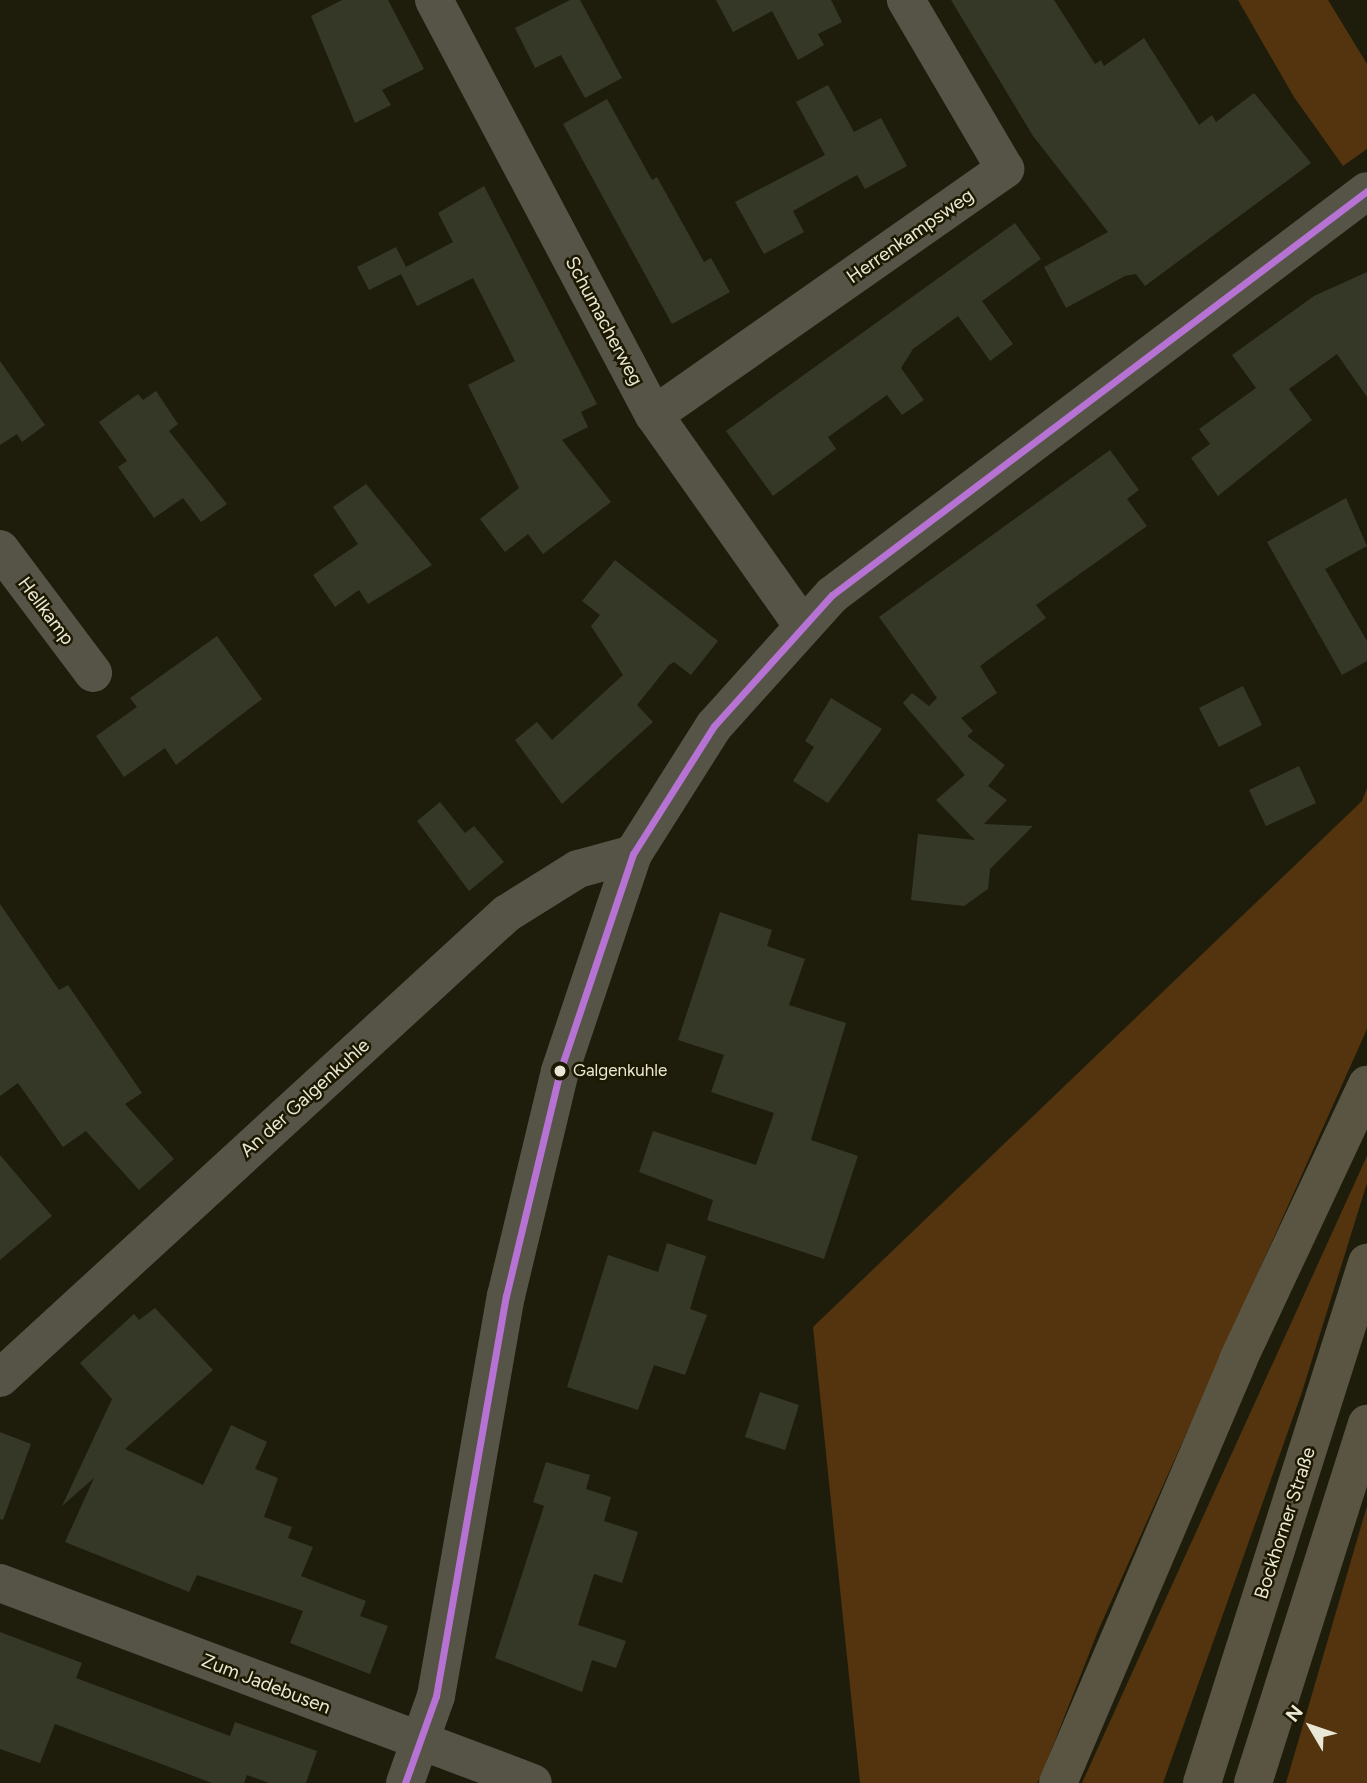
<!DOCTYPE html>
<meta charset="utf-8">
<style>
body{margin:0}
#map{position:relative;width:1367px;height:1783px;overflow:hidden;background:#1e1d0c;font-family:Figtree,sans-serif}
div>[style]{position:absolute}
.green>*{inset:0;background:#53340f}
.building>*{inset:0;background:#363827}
.minor>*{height:38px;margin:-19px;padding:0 19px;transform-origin:19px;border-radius:19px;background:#555447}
.tertiary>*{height:38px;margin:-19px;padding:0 19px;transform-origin:19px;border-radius:19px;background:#555447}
.primary>*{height:38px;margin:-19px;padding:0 19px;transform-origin:19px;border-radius:19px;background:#5a5542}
.bus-1>*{height:7px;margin:-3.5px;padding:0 3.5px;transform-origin:3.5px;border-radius:3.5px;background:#b673d3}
.dots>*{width:19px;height:19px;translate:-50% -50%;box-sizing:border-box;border:4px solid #1d1900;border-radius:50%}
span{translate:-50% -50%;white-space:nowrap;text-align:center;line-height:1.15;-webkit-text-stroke:5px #1d1900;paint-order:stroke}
.bus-label{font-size:17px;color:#e9e7d5}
.left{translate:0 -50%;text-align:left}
.street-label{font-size:19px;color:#e9e7d5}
.north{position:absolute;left:1276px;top:1692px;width:70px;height:70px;-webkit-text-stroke:5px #1d1900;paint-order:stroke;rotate:309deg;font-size:19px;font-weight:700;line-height:28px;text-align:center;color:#e9e7d5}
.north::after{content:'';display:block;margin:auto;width:24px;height:32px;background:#e9e7d5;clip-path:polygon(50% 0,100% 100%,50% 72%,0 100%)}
</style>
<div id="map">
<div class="green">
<div style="clip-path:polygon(1238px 0,1328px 0,1367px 64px,1367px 149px,1343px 166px,1294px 97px)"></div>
<div style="clip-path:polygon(1367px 788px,1367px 1029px,1098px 1631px,1041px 1776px,1037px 1783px,860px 1783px,813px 1327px,1362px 801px)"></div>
<div style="clip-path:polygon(1367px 1156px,1367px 1183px,1302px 1392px,1163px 1783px,1082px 1783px)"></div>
<div style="clip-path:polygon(1367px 1506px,1367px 1783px,1286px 1783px)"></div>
</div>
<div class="building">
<div style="clip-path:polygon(342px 0,388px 0,424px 69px,382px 90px,391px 105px,355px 123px,311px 16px)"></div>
<div style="clip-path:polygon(570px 0,580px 0,622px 78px,585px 98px,561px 55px,535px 68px,515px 28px)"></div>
<div style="clip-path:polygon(716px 0,831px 0,842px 22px,818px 34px,824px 45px,798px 60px,772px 11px,733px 32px)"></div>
<div style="clip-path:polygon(951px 0,1054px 0,1095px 64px,1101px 60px,1104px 66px,1144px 38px,1199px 125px,1212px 115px,1216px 122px,1254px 93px,1311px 163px,1145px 286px,1136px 274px,1125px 276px,1066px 308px,1044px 267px,1108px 232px,1033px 136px)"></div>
<div style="clip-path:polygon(828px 85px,854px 132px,881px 118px,907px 166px,865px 189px,857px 175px,793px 211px,804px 232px,764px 254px,735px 202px,825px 155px,796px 102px)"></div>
<div style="clip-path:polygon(607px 99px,652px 180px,657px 177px,704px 262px,711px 258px,730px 292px,672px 324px,563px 124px)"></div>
<div style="clip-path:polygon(484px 186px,597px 404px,581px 412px,588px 427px,562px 440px,611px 502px,543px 554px,528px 534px,505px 552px,480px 519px,519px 488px,468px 385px,515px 361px,473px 278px,417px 306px,401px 274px,369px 290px,357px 267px,396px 247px,406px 267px,453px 242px,438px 213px)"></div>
<div style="clip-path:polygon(1015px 223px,1041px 259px,982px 301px,1013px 344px,990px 361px,958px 316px,913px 349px,901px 368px,924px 400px,902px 415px,887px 395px,828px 437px,836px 449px,773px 496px,726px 431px)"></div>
<div style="clip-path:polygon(1367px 272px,1367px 397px,1337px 354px,1289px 389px,1312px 420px,1218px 496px,1191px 458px,1210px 444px,1199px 429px,1256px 388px,1232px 355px,1314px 296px)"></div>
<div style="clip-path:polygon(0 361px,45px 425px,22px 442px,17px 434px,0 445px)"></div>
<div style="clip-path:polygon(156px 391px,178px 424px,169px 431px,227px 504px,201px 522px,183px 498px,154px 518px,118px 467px,127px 461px,99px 422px,138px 394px,143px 400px)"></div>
<div style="clip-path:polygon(1110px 450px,1139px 490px,1127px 499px,1147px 526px,1036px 605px,1046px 618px,980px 666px,997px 693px,961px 718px,973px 731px,967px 736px,1005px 765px,988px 786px,1007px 800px,984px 824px,1033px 826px,990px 869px,988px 889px,964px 906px,911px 900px,918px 834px,975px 840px,936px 800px,965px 775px,903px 703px,912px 693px,929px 706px,937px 698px,879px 617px)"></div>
<div style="clip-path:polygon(366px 484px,432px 565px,368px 604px,359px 590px,335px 607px,313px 575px,358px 544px,333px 507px)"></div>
<div style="clip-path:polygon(1346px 498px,1367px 546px,1325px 569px,1367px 641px,1367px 661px,1342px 675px,1267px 542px)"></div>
<div style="clip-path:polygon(615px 560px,718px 641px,691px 675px,674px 662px,669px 665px,637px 705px,653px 722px,562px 804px,515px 740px,537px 722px,552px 740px,623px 675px,591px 626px,600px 615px,582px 601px)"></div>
<div style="clip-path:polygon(217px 636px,262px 699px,176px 765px,165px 748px,124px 777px,96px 736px,137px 707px,130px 698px)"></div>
<div style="clip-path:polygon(1243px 686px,1262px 725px,1219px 747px,1199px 708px)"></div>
<div style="clip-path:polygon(831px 698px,882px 729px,828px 803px,793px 781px,814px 747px,805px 741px)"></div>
<div style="clip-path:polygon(1299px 766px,1316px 803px,1266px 826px,1249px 790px)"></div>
<div style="clip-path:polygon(440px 802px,465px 833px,474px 826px,504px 862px,469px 891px,417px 821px)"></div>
<div style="clip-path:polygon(0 904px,59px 990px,68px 985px,142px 1093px,125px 1104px,174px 1159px,139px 1190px,86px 1131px,63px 1147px,18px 1083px,0 1096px)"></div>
<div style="clip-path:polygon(720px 912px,772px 930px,767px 946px,805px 959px,789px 1005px,846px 1023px,811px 1140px,858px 1156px,824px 1259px,707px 1220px,713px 1200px,639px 1172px,653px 1131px,756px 1165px,774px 1113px,711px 1092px,724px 1055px,678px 1040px)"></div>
<div style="clip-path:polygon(0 1155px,52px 1216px,0 1260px)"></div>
<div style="clip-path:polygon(667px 1243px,706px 1256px,690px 1309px,707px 1315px,685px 1375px,654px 1365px,638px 1410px,567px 1387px,608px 1255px,658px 1272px)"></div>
<div style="clip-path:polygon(155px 1308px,213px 1370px,125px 1449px,203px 1485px,231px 1425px,267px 1442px,255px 1469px,278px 1478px,264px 1517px,292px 1527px,288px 1538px,313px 1547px,301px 1576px,366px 1601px,360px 1616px,388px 1626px,370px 1674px,290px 1643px,303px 1611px,197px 1575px,189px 1592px,65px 1542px,94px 1478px,62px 1506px,112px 1399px,80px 1363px,134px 1314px,139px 1320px)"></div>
<div style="clip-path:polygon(760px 1392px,799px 1405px,785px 1450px,745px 1437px)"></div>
<div style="clip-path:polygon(0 1432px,31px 1444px,3px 1520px,0 1519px)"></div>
<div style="clip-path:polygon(546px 1462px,590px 1475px,586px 1489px,611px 1497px,604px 1521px,638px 1532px,622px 1583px,594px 1574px,578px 1625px,626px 1641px,616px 1668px,592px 1660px,582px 1692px,495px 1658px,544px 1506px,533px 1502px)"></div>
<div style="clip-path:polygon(0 1632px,82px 1663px,76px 1678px,230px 1736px,235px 1722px,317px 1751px,306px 1783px,269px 1783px,247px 1775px,244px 1783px,212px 1783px,55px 1724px,40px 1763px,0 1749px)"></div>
</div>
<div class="minor">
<div style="left:434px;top:0;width:470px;rotate:62.1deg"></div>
<div style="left:654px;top:415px;width:257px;rotate:54.8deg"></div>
<div style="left:654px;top:415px;width:429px;rotate:-35deg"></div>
<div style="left:1005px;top:169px;width:196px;rotate:-120.4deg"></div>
<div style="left:0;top:549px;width:155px;rotate:53.1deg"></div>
<div style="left:0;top:1378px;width:687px;rotate:-42.52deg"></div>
<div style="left:506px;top:914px;width:85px;rotate:-32deg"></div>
<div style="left:578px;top:869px;width:57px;rotate:-15.3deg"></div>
<div style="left:405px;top:1783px;width:92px;rotate:-70.4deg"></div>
<div style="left:436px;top:1696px;width:406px;rotate:-80.1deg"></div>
<div style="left:506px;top:1296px;width:231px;rotate:-76.5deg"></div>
<div style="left:560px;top:1071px;width:229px;rotate:-71.4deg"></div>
<div style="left:633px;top:854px;width:151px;rotate:-57.7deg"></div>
<div style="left:714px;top:726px;width:176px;rotate:-48deg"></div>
<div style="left:832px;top:595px;width:670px;rotate:-37.06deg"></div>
</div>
<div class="tertiary">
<div style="left:0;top:1583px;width:569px;rotate:20.57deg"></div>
</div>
<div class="primary">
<div style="left:1058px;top:1783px;width:460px;rotate:-66.9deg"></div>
<div style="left:1238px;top:1360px;width:304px;rotate:-64.9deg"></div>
<div style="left:1202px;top:1783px;width:546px;rotate:-72.4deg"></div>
<div style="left:1253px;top:1783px;width:377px;rotate:-72.4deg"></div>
</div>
<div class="bus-1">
<div style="left:405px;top:1783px;width:92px;rotate:-70.4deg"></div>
<div style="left:436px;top:1696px;width:406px;rotate:-80.1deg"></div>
<div style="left:506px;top:1296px;width:231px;rotate:-76.5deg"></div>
<div style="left:560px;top:1071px;width:229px;rotate:-71.4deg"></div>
<div style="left:633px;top:854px;width:151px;rotate:-57.7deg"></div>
<div style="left:714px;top:726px;width:176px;rotate:-48deg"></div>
<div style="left:832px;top:595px;width:670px;rotate:-37.06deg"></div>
</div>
<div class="dots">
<div style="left:560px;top:1071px;background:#e9e7d5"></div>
</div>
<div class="bus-label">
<span class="left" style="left:573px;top:1071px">Galgenkuhle</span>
</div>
<div class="street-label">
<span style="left:910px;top:236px;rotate:-35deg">Herrenkampsweg</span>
<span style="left:604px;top:321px;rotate:62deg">Schumacherweg</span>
<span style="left:46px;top:611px;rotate:53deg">Hellkamp</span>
<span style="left:305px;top:1098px;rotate:-42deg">An der Galgenkuhle</span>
<span style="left:1285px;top:1523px;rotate:-72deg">Bockhorner Straße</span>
<span style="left:266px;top:1684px;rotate:21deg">Zum Jadebusen</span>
</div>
<div class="north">N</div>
</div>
